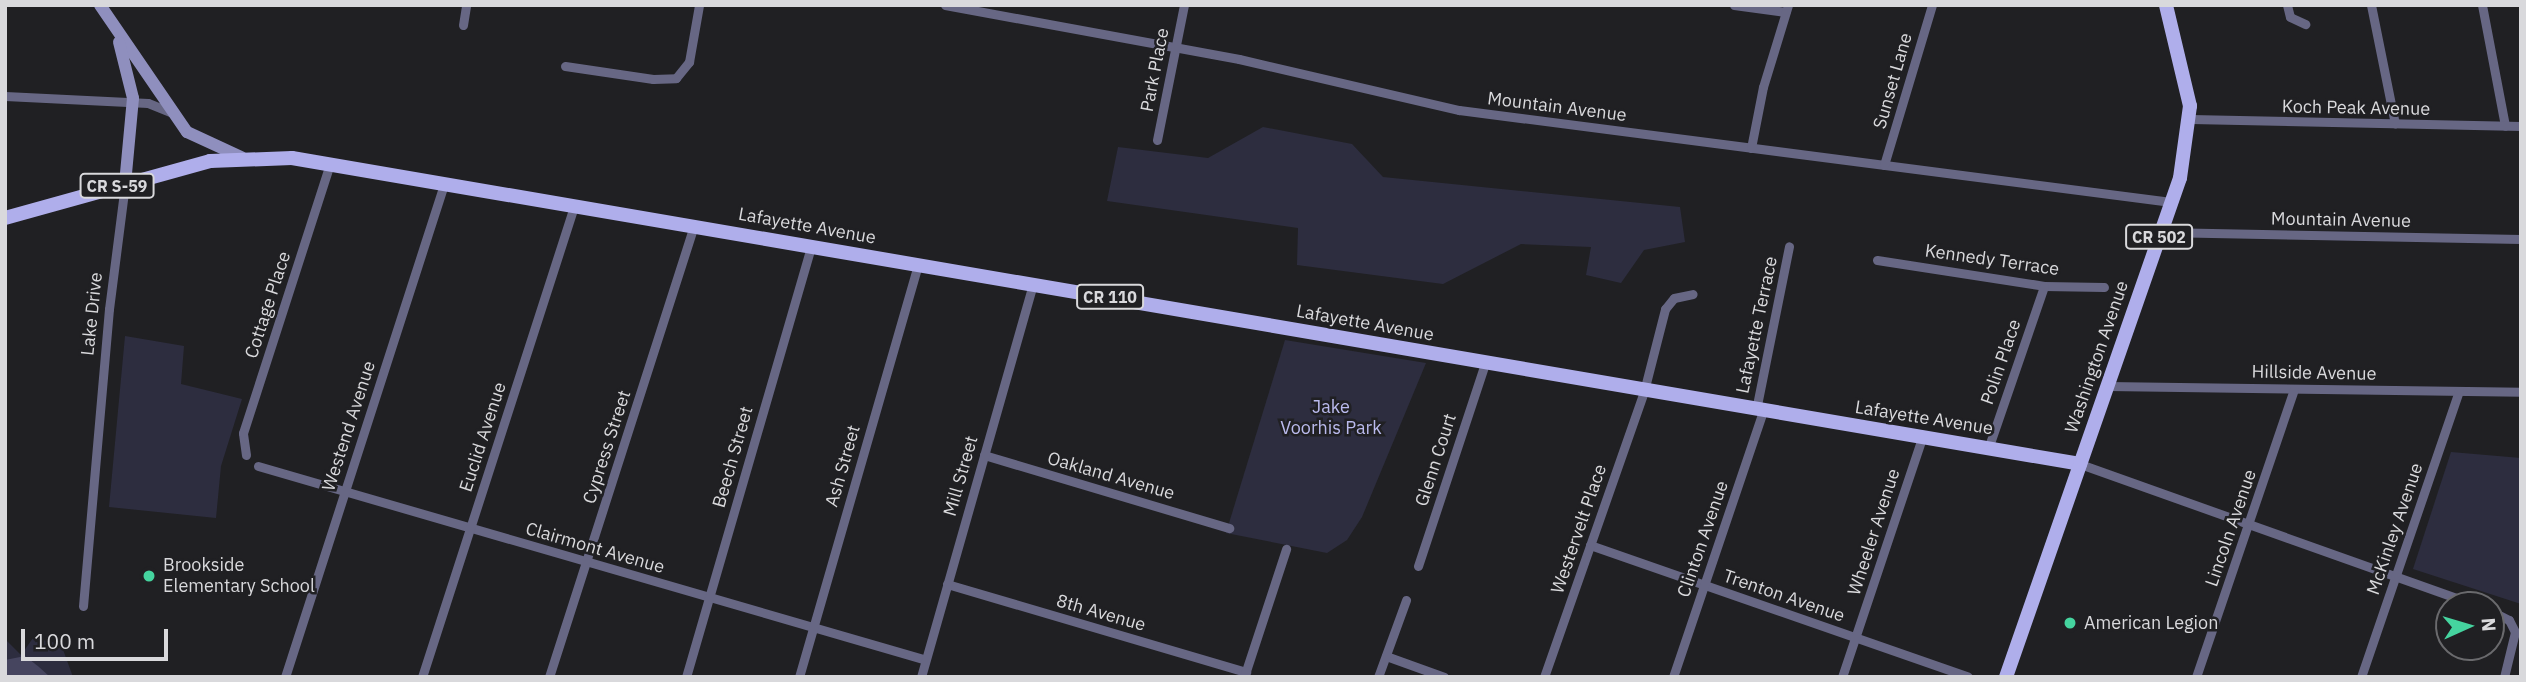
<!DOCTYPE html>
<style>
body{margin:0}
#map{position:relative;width:2526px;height:682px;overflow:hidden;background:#202023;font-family:"IBM Plex Sans",sans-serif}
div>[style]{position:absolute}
.green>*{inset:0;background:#2d2d3f}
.water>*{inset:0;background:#46455f}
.minor>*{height:9px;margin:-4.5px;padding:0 4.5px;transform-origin:4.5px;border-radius:4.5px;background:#676784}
.secondary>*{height:12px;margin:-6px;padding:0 6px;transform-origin:6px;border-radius:6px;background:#8f8fbe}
.primary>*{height:14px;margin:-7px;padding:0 7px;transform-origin:7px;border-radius:7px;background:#afaeeb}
.dots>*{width:19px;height:19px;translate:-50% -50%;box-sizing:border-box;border:4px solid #202023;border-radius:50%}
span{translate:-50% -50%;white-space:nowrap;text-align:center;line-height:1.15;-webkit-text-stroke:5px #202023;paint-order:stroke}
.shield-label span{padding:2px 5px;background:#202023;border:2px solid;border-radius:5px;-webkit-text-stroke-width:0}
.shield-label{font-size:16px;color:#d9d9dc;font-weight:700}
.street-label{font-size:18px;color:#d9d9dc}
.park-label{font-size:18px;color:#babaed}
.poi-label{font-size:18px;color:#d9d9dc}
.left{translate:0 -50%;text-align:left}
.frame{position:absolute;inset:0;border:7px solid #d9d9dc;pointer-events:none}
.north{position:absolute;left:2435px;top:591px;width:70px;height:70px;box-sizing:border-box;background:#202023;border:2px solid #6a6a6d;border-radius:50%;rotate:86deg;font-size:19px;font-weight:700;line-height:28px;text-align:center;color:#d9d9dc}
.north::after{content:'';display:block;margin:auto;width:24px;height:32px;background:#45d49f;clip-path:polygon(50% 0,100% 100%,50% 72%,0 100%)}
.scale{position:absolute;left:21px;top:629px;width:147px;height:32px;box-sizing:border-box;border:4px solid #d9d9dc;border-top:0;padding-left:9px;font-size:21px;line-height:24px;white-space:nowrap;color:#d9d9dc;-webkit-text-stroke:5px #202023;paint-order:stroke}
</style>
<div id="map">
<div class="green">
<div style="clip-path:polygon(1263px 127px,1352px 144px,1383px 177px,1680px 207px,1685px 242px,1644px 250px,1621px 283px,1586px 275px,1591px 247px,1521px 244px,1443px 284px,1297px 265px,1298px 228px,1107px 201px,1118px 147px,1208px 158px)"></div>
<div style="clip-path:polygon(125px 336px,184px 346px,181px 384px,242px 399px,221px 466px,216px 518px,109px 507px)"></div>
<div style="clip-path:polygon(1285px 340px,1426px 363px,1362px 517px,1347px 540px,1327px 553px,1226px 533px)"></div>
<div style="clip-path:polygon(2451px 452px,2521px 458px,2521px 604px,2413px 569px)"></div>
<div style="clip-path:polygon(33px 638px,61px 644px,73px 677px,5px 677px,5px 639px,21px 655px)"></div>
</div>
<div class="water">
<div style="clip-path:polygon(25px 656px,39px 667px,50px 677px,5px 677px,5px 660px)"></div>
</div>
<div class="minor">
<div style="left:945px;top:5px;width:299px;rotate:10.4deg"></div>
<div style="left:1239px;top:59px;width:226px;rotate:13.1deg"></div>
<div style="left:1459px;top:110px;width:718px;rotate:7.36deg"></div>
<div style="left:1734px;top:5px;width:52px;rotate:7.7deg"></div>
<div style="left:2287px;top:5px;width:12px;rotate:76deg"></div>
<div style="left:2290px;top:17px;width:17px;rotate:25deg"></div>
<div style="left:2371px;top:5px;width:121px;rotate:78.6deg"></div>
<div style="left:2482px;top:5px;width:123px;rotate:79.2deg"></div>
<div style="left:463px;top:25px;width:20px;rotate:-81deg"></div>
<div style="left:565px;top:66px;width:89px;rotate:8.4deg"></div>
<div style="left:653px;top:79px;width:23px;rotate:-2deg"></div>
<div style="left:676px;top:78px;width:21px;rotate:-51deg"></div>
<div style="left:689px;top:62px;width:58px;rotate:-80deg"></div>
<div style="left:5px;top:96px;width:143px;rotate:2.8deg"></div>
<div style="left:148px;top:103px;width:24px;rotate:22deg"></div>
<div style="left:2191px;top:119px;width:330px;rotate:1.2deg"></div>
<div style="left:1157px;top:140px;width:138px;rotate:-78.7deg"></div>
<div style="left:1751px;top:148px;width:62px;rotate:-78.9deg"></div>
<div style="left:1763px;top:87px;width:86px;rotate:-73deg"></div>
<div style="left:1884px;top:165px;width:167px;rotate:-73.3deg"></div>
<div style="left:2161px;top:232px;width:360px;rotate:1.1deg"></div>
<div style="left:1877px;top:260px;width:169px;rotate:8.8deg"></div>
<div style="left:2044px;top:286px;width:60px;rotate:1deg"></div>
<div style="left:2107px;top:386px;width:414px;rotate:0.8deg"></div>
<div style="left:1756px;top:410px;width:167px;rotate:-78.6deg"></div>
<div style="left:1988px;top:449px;width:172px;rotate:-71deg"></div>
<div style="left:246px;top:455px;width:22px;rotate:-98deg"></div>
<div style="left:243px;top:433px;width:283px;rotate:-72.1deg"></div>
<div style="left:984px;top:455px;width:256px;rotate:16.6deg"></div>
<div style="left:2080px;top:464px;width:419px;rotate:19.6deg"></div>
<div style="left:258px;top:466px;width:692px;rotate:16.18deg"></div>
<div style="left:1590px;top:545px;width:400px;rotate:19.2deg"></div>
<div style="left:1418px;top:566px;width:213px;rotate:-71.7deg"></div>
<div style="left:947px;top:584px;width:312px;rotate:16.4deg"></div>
<div style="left:83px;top:606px;width:298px;rotate:-85deg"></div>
<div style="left:109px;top:309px;width:126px;rotate:-82.7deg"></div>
<div style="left:2491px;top:611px;width:20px;rotate:27deg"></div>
<div style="left:2509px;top:620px;width:13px;rotate:63deg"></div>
<div style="left:2515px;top:632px;width:46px;rotate:103.7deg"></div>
<div style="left:1386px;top:656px;width:62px;rotate:19.9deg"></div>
<div style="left:285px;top:677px;width:518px;rotate:-72.12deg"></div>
<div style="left:422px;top:677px;width:495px;rotate:-72.1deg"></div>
<div style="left:549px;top:677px;width:474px;rotate:-72.2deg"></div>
<div style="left:686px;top:677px;width:449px;rotate:-73.8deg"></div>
<div style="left:799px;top:677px;width:430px;rotate:-73.9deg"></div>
<div style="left:921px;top:677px;width:409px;rotate:-74.1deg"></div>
<div style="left:1244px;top:677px;width:135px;rotate:-71.8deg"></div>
<div style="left:1378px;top:677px;width:82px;rotate:-70deg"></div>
<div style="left:1544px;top:677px;width:303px;rotate:-70.7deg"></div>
<div style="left:1644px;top:391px;width:85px;rotate:-75.6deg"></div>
<div style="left:1665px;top:309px;width:14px;rotate:-51deg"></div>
<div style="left:1674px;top:298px;width:19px;rotate:-12deg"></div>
<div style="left:1673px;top:677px;width:281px;rotate:-71.3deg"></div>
<div style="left:1842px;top:677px;width:252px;rotate:-71.5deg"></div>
<div style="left:2196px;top:677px;width:304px;rotate:-71.2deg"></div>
<div style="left:2361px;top:677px;width:302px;rotate:-71.1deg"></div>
</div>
<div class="secondary">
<div style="left:100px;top:5px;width:154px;rotate:55.6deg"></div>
<div style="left:187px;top:132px;width:60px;rotate:24.8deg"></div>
<div style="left:119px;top:42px;width:58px;rotate:76deg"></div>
<div style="left:133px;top:98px;width:86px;rotate:95.3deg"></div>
</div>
<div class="primary">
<div style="left:5px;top:218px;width:213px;rotate:-15.5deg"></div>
<div style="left:210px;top:161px;width:82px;rotate:-2.1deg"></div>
<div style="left:292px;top:158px;width:1814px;rotate:9.71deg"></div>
<div style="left:2006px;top:677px;width:528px;rotate:-70.78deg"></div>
<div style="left:2180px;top:178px;width:73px;rotate:-82.1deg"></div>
<div style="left:2190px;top:106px;width:104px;rotate:-103.4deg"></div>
</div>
<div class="dots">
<div style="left:149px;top:576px;background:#45d49f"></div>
<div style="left:2070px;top:623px;background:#45d49f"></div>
</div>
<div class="shield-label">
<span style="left:117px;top:186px">CR S-59</span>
<span style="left:2159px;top:237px">CR 502</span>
<span style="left:1110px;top:297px">CR 110</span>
</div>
<div class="street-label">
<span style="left:1155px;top:70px;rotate:-79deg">Park Place</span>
<span style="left:1893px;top:81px;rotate:-74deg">Sunset Lane</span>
<span style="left:1557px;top:107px;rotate:7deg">Mountain Avenue</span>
<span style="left:2356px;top:108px;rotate:1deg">Koch Peak Avenue</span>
<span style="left:2341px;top:220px;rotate:1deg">Mountain Avenue</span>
<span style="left:807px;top:226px;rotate:10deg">Lafayette Avenue</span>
<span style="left:1992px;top:260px;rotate:8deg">Kennedy Terrace</span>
<span style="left:268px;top:305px;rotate:-72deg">Cottage Place</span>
<span style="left:92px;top:314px;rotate:-84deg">Lake Drive</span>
<span style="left:1365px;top:323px;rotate:10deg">Lafayette Avenue</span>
<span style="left:1757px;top:325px;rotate:-78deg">Lafayette Terrace</span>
<span style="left:2097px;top:357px;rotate:-71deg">Washington Avenue</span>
<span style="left:2001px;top:362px;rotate:-71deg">Polin Place</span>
<span style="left:2314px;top:373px;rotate:1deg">Hillside Avenue</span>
<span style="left:1924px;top:418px;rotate:9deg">Lafayette Avenue</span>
<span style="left:349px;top:426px;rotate:-72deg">Westend Avenue</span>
<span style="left:483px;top:437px;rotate:-72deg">Euclid Avenue</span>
<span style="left:607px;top:447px;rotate:-72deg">Cypress Street</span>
<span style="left:733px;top:457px;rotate:-74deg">Beech Street</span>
<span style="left:1436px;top:460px;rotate:-72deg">Glenn Court</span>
<span style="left:843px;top:466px;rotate:-74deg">Ash Street</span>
<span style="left:961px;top:476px;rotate:-74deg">Mill Street</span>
<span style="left:1111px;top:476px;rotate:16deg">Oakland Avenue</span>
<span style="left:2231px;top:528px;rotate:-71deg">Lincoln Avenue</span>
<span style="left:1579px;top:529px;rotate:-71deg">Westervelt Place</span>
<span style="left:2395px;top:529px;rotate:-71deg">McKinley Avenue</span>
<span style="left:1874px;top:532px;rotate:-72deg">Wheeler Avenue</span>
<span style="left:1703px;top:539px;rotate:-71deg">Clinton Avenue</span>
<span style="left:595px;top:548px;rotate:16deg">Clairmont Avenue</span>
<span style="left:1784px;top:596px;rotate:19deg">Trenton Avenue</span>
<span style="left:1101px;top:613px;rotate:16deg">8th Avenue</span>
</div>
<div class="park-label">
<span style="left:1331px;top:418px">Jake<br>Voorhis Park</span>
</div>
<div class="poi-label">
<span class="left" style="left:163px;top:576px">Brookside<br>Elementary School</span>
<span class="left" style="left:2084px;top:623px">American Legion</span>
</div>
<div class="frame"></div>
<div class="north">N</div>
<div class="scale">100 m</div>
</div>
